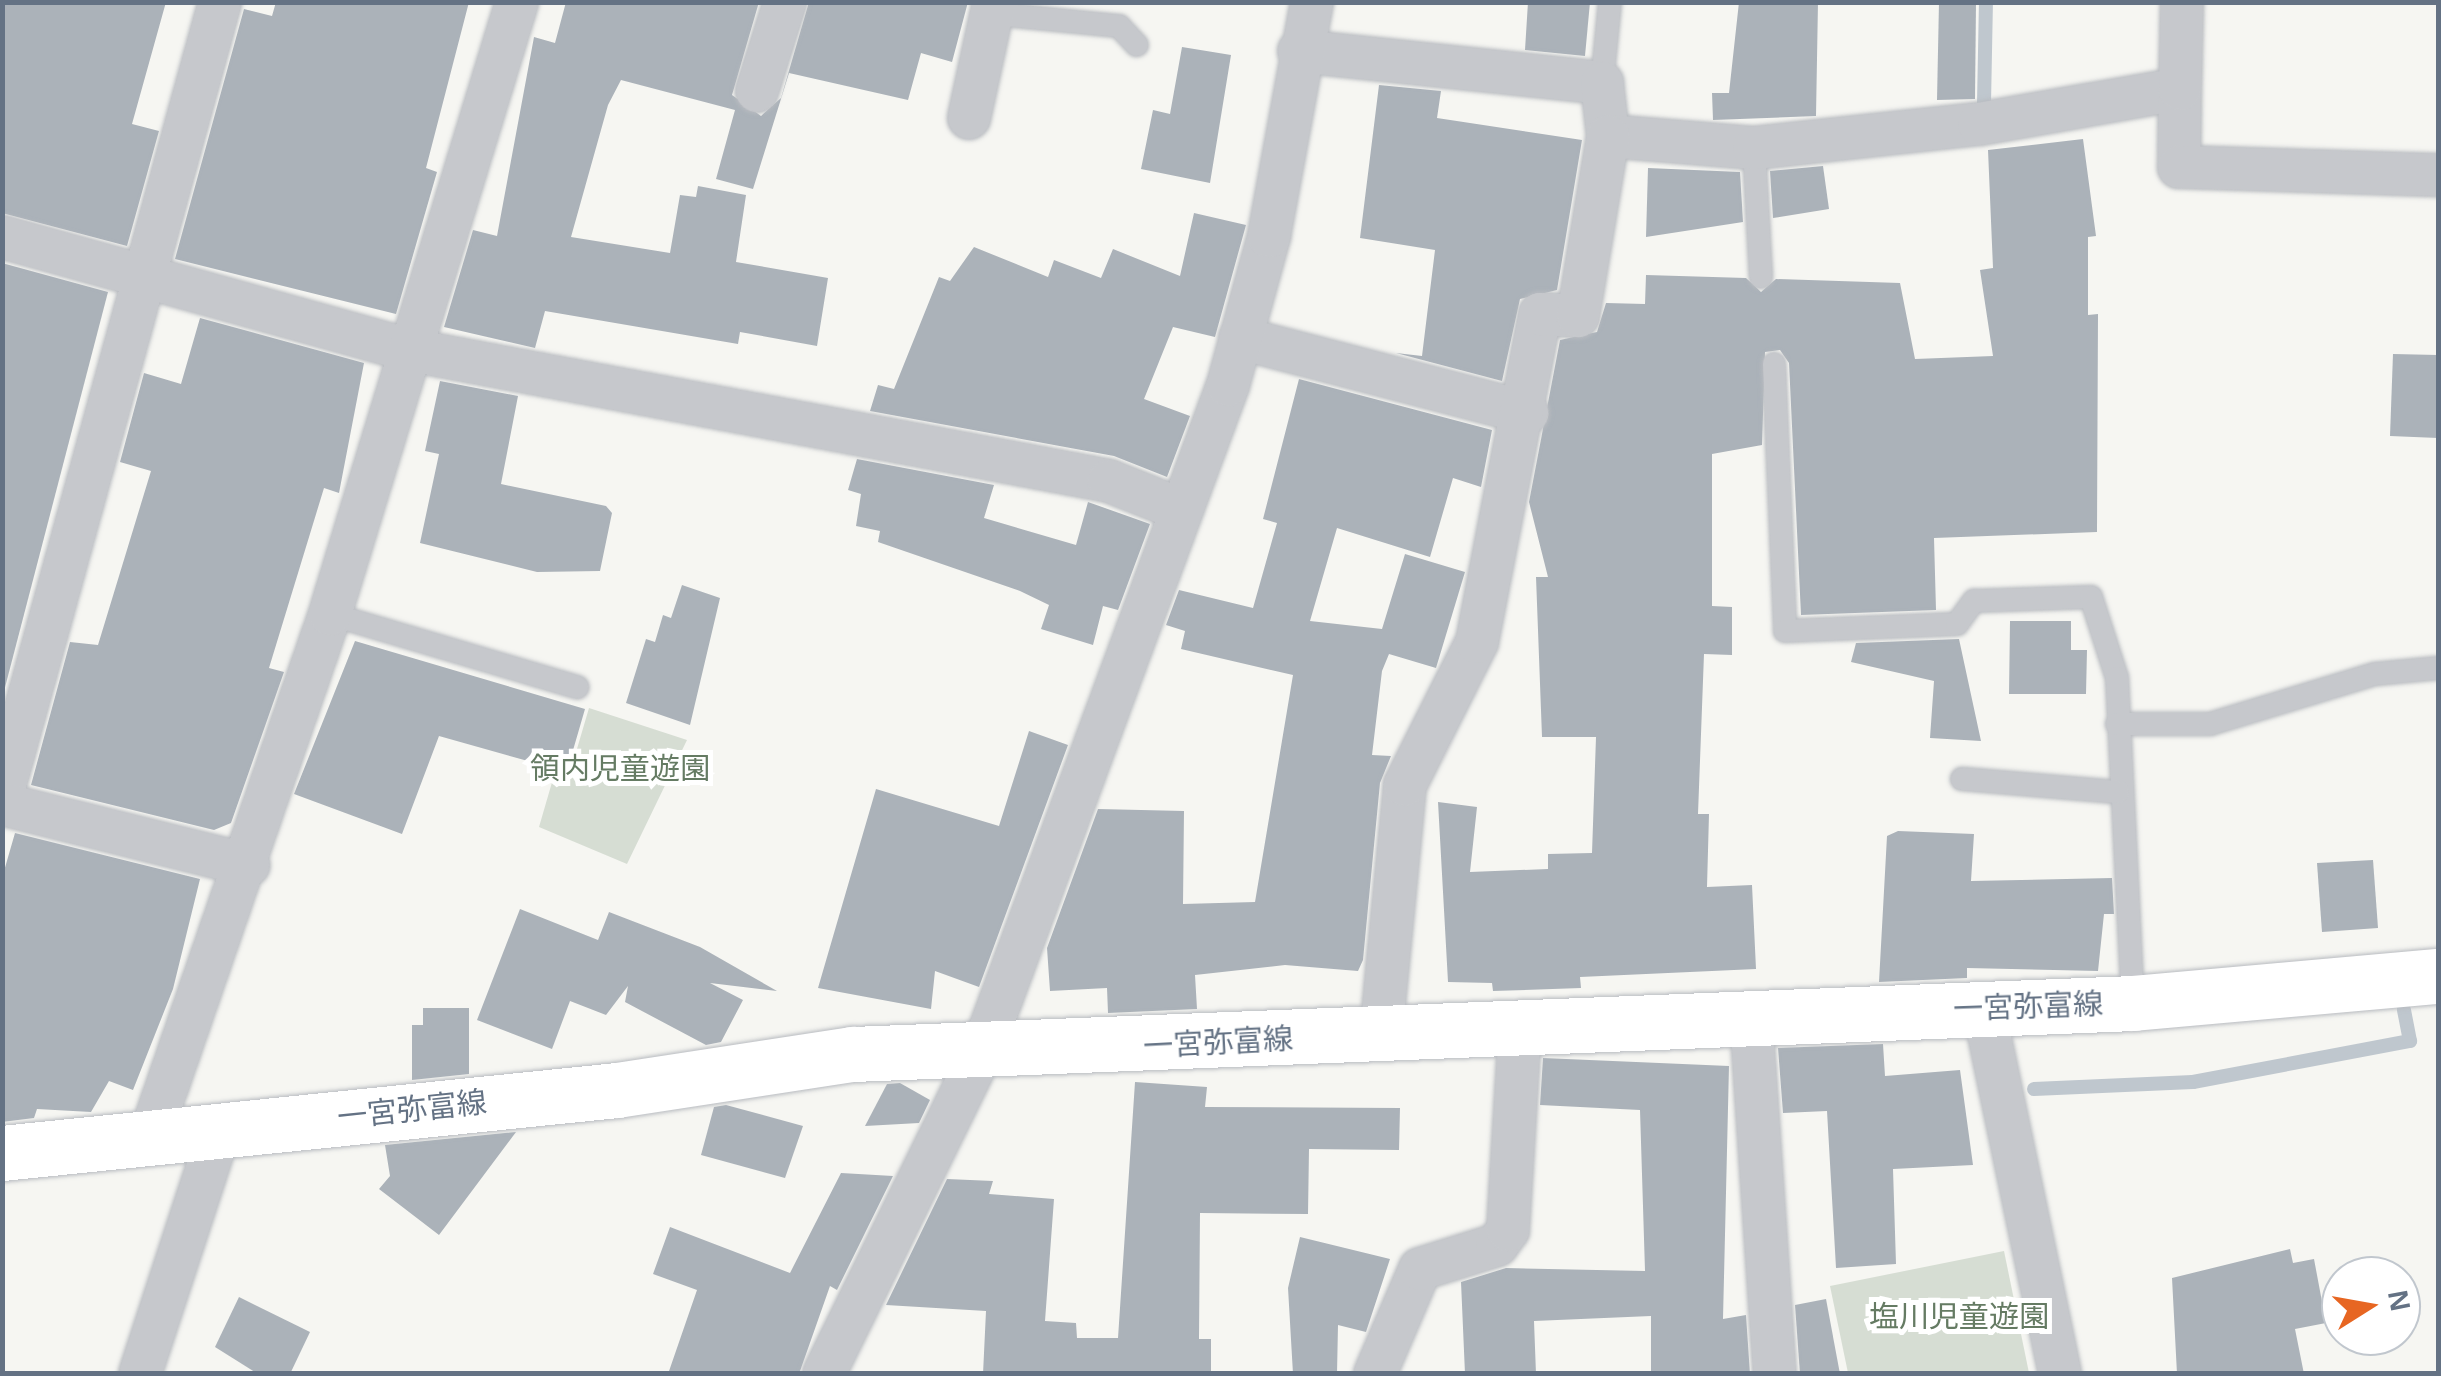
<!DOCTYPE html>
<meta charset="utf-8">
<style>
body{margin:0}
#map{position:relative;width:2441px;height:1376px;overflow:hidden;background:#f6f6f2;font-family:Helvetica,"Noto Sans JP",sans-serif}
div>[style]{position:absolute}
.green>*{inset:0;background:#d6ddd3}
.stream>*{height:14px;margin:-7px;padding:0 7px;transform-origin:7px;border-radius:7px;background:#bfc7ce}
.building>*{inset:0;background:#abb2b9}
.roads{filter:drop-shadow(0 0 2px #b8bbc0) drop-shadow(0 0 2px #b8bbc0)}
.lane>*{height:22px;margin:-11px;padding:0 11px;transform-origin:11px;border-radius:11px;background:#c6c8cc}
.street>*{height:42px;margin:-21px;padding:0 21px;transform-origin:21px;border-radius:21px;background:#c6c8cc}
.secondary>*{height:55px;margin:-27.5px;padding:0 27.5px;transform-origin:27.5px;border-radius:27.5px;background:#fff}
span{translate:-50% -50%;white-space:nowrap;text-align:center;line-height:1.15;-webkit-text-stroke:10px #fff;paint-order:stroke}
.park-label{font-size:30px;color:#657b63}
.street-label{font-size:30px;color:#647284}
.frame{position:absolute;inset:0;border:5px solid #647284;pointer-events:none}
.north{position:absolute;left:2321px;top:1256px;width:100px;height:100px;box-sizing:border-box;background:#fff;border:2px solid #c1c7ce;border-radius:50%;rotate:79deg;font-size:28px;font-weight:700;line-height:40px;text-align:center;color:#647284}
.north::after{content:'';display:block;margin:auto;width:35px;height:45px;background:#e76622;clip-path:polygon(50% 0,100% 100%,50% 72%,0 100%)}
</style>
<div id="map">
<div class="green">
<div style="clip-path:polygon(589px 708px,687px 740px,627px 864px,539px 827px,555px 772px,569px 776px)"></div>
<div style="clip-path:polygon(2004px 1251px,2029px 1373px,1848px 1373px,1830px 1286px)"></div>
</div>
<div class="stream">
<div style="left:1984px;top:104px;width:102px;rotate:-88.9deg"></div>
<div style="left:2034px;top:1089px;width:159px;rotate:-2.5deg"></div>
<div style="left:2193px;top:1082px;width:221px;rotate:-10.7deg"></div>
<div style="left:2410px;top:1041px;width:32px;rotate:-101deg"></div>
</div>
<div class="building">
<div style="clip-path:polygon(2px 2px,166px 2px,132px 124px,159px 131px,127px 246px,2px 213px)"></div>
<div style="clip-path:polygon(276px 2px,469px 2px,426px 168px,437px 172px,396px 314px,175px 259px,244px 9px,272px 16px)"></div>
<div style="clip-path:polygon(566px 2px,759px 2px,732px 95px,761px 116px,781px 98px,809px 2px,968px 2px,952px 62px,921px 53px,908px 100px,789px 73px,753px 189px,716px 179px,735px 110px,621px 80px,608px 105px,571px 237px,670px 253px,680px 195px,696px 197px,698px 186px,746px 195px,736px 262px,828px 278px,817px 346px,740px 332px,738px 344px,545px 311px,535px 348px,444px 327px,473px 230px,497px 236px,534px 37px,555px 43px)"></div>
<div style="clip-path:polygon(1528px 2px,1590px 2px,1585px 56px,1525px 50px)"></div>
<div style="clip-path:polygon(1739px 2px,1818px 2px,1816px 116px,1713px 120px,1712px 93px,1729px 93px)"></div>
<div style="clip-path:polygon(1939px 2px,1976px 2px,1975px 99px,1937px 100px)"></div>
<div style="clip-path:polygon(1182px 47px,1231px 55px,1210px 183px,1141px 169px,1153px 110px,1170px 114px)"></div>
<div style="clip-path:polygon(1379px 85px,1441px 91px,1437px 118px,1582px 140px,1557px 290px,1520px 299px,1502px 381px,1396px 353px,1422px 356px,1435px 250px,1360px 238px)"></div>
<div style="clip-path:polygon(2083px 139px,2096px 236px,2088px 237px,2088px 315px,2098px 314px,2097px 532px,1934px 538px,1936px 610px,1801px 615px,1789px 363px,1780px 350px,1765px 352px,1762px 445px,1712px 454px,1712px 606px,1732px 607px,1732px 655px,1704px 654px,1698px 814px,1709px 814px,1707px 887px,1752px 885px,1756px 969px,1580px 977px,1581px 988px,1493px 991px,1492px 983px,1448px 982px,1438px 802px,1477px 807px,1470px 872px,1548px 869px,1548px 854px,1592px 853px,1596px 737px,1542px 737px,1536px 577px,1548px 577px,1529px 502px,1560px 340px,1597px 332px,1606px 303px,1645px 304px,1646px 275px,1746px 278px,1761px 292px,1776px 279px,1900px 283px,1915px 359px,1993px 356px,1980px 270px,1993px 268px,1988px 150px)"></div>
<div style="clip-path:polygon(1823px 166px,1829px 209px,1773px 218px,1770px 171px)"></div>
<div style="clip-path:polygon(1648px 168px,1740px 172px,1743px 222px,1646px 237px)"></div>
<div style="clip-path:polygon(1194px 213px,1246px 225px,1215px 337px,1173px 327px,1144px 399px,1190px 416px,1167px 477px,1114px 456px,870px 411px,878px 385px,894px 389px,939px 277px,950px 281px,974px 247px,1048px 277px,1054px 260px,1101px 278px,1113px 249px,1180px 276px)"></div>
<div style="clip-path:polygon(2px 263px,108px 292px,2px 699px)"></div>
<div style="clip-path:polygon(200px 318px,364px 363px,339px 493px,324px 488px,269px 668px,284px 672px,231px 823px,214px 830px,31px 785px,70px 642px,98px 645px,151px 471px,120px 462px,144px 373px,181px 384px)"></div>
<div style="clip-path:polygon(2393px 354px,2438px 355px,2438px 438px,2390px 436px)"></div>
<div style="clip-path:polygon(1299px 379px,1492px 430px,1481px 487px,1453px 478px,1430px 557px,1337px 528px,1310px 621px,1382px 629px,1405px 554px,1465px 572px,1436px 668px,1389px 654px,1382px 671px,1372px 755px,1391px 756px,1380px 783px,1363px 960px,1358px 971px,1285px 965px,1195px 975px,1197px 1009px,1108px 1013px,1107px 988px,1050px 991px,1047px 948px,1098px 809px,1184px 811px,1183px 904px,1255px 902px,1293px 675px,1181px 649px,1185px 631px,1166px 625px,1179px 590px,1253px 608px,1277px 523px,1263px 519px)"></div>
<div style="clip-path:polygon(440px 381px,518px 396px,501px 484px,606px 506px,612px 513px,600px 571px,537px 572px,420px 543px,439px 454px,425px 451px)"></div>
<div style="clip-path:polygon(857px 459px,994px 485px,984px 518px,1076px 545px,1088px 502px,1150px 524px,1118px 610px,1103px 606px,1093px 645px,1041px 629px,1049px 605px,1020px 591px,878px 542px,880px 531px,856px 526px,861px 494px,848px 490px)"></div>
<div style="clip-path:polygon(682px 585px,720px 598px,690px 725px,626px 703px,646px 639px,655px 642px,663px 615px,671px 618px)"></div>
<div style="clip-path:polygon(2010px 621px,2071px 621px,2071px 650px,2087px 650px,2086px 694px,2009px 694px)"></div>
<div style="clip-path:polygon(1959px 639px,1981px 741px,1930px 738px,1934px 681px,1851px 662px,1856px 643px)"></div>
<div style="clip-path:polygon(355px 641px,585px 709px,569px 764px,560px 770px,439px 736px,402px 834px,294px 794px)"></div>
<div style="clip-path:polygon(1029px 731px,1068px 745px,979px 987px,935px 971px,931px 1009px,818px 988px,876px 789px,999px 826px)"></div>
<div style="clip-path:polygon(1898px 831px,1974px 834px,1971px 881px,2112px 878px,2114px 914px,2104px 914px,2098px 971px,1967px 968px,1967px 978px,1879px 982px,1887px 836px)"></div>
<div style="clip-path:polygon(15px 833px,200px 879px,173px 989px,133px 1090px,109px 1081px,91px 1112px,37px 1109px,34px 1118px,2px 1122px,2px 878px)"></div>
<div style="clip-path:polygon(2373px 860px,2378px 928px,2322px 932px,2317px 863px)"></div>
<div style="clip-path:polygon(520px 909px,598px 940px,609px 912px,700px 947px,777px 991px,710px 983px,743px 1000px,721px 1042px,706px 1045px,625px 1002px,628px 986px,606px 1015px,570px 1001px,552px 1049px,477px 1020px)"></div>
<div style="clip-path:polygon(423px 1008px,469px 1008px,469px 1074px,412px 1080px,412px 1025px,423px 1025px)"></div>
<div style="clip-path:polygon(1883px 1044px,1885px 1076px,1960px 1070px,1973px 1165px,1893px 1169px,1896px 1264px,1836px 1268px,1827px 1111px,1783px 1113px,1778px 1048px)"></div>
<div style="clip-path:polygon(1543px 1058px,1729px 1066px,1723px 1319px,1746px 1315px,1750px 1374px,1651px 1374px,1651px 1316px,1534px 1321px,1536px 1374px,1465px 1374px,1461px 1282px,1506px 1268px,1645px 1271px,1640px 1110px,1540px 1105px)"></div>
<div style="clip-path:polygon(1135px 1082px,1207px 1087px,1205px 1107px,1400px 1108px,1399px 1150px,1309px 1149px,1308px 1214px,1200px 1213px,1199px 1339px,1211px 1339px,1211px 1374px,983px 1374px,986px 1311px,886px 1305px,947px 1179px,993px 1181px,989px 1194px,1054px 1199px,1045px 1321px,1076px 1323px,1077px 1338px,1118px 1338px)"></div>
<div style="clip-path:polygon(900px 1083px,930px 1100px,919px 1123px,865px 1126px,887px 1084px)"></div>
<div style="clip-path:polygon(726px 1105px,803px 1126px,785px 1178px,701px 1155px,714px 1107px)"></div>
<div style="clip-path:polygon(516px 1132px,439px 1235px,379px 1189px,390px 1176px,385px 1145px)"></div>
<div style="clip-path:polygon(841px 1173px,893px 1176px,837px 1290px,830px 1286px,799px 1374px,668px 1374px,697px 1290px,653px 1274px,670px 1227px,790px 1273px)"></div>
<div style="clip-path:polygon(1300px 1237px,1390px 1259px,1366px 1332px,1338px 1325px,1337px 1374px,1293px 1374px,1288px 1288px)"></div>
<div style="clip-path:polygon(2290px 1249px,2293px 1263px,2314px 1259px,2326px 1323px,2295px 1329px,2304px 1374px,2177px 1374px,2172px 1278px)"></div>
<div style="clip-path:polygon(239px 1297px,310px 1332px,290px 1374px,258px 1374px,215px 1347px)"></div>
<div style="clip-path:polygon(1826px 1299px,1840px 1374px,1800px 1374px,1795px 1305px)"></div>
</div>
<div class="roads">
<div class="lane">
<div style="left:996px;top:14px;width:124px;rotate:5.6deg"></div>
<div style="left:1119px;top:26px;width:26px;rotate:47deg"></div>
<div style="left:1602px;top:83px;width:81px;rotate:-84.4deg"></div>
<div style="left:1754px;top:148px;width:129px;rotate:86.9deg"></div>
<div style="left:1774px;top:364px;width:267px;rotate:87.6deg"></div>
<div style="left:1785px;top:631px;width:172px;rotate:-2.3deg"></div>
<div style="left:1957px;top:624px;width:29px;rotate:-54deg"></div>
<div style="left:1974px;top:601px;width:117px;rotate:-2deg"></div>
<div style="left:2091px;top:597px;width:85px;rotate:72.2deg"></div>
<div style="left:2117px;top:678px;width:325px;rotate:87.2deg"></div>
<div style="left:330px;top:614px;width:258px;rotate:16.5deg"></div>
<div style="left:2117px;top:724px;width:93px"></div>
<div style="left:2210px;top:724px;width:172px;rotate:-16.9deg"></div>
<div style="left:2375px;top:674px;width:63px;rotate:-5.4deg"></div>
<div style="left:1962px;top:779px;width:156px;rotate:4.8deg"></div>
</div>
<div class="street">
<div style="left:1299px;top:51px;width:305px;rotate:6deg"></div>
<div style="left:1602px;top:83px;width:53px;rotate:83.5deg"></div>
<div style="left:1608px;top:136px;width:146px;rotate:4.7deg"></div>
<div style="left:1754px;top:148px;width:226px;rotate:-6.1deg"></div>
<div style="left:1979px;top:124px;width:204px;rotate:-9.9deg"></div>
<div style="left:2180px;top:89px;width:78px;rotate:90.7deg"></div>
<div style="left:2179px;top:167px;width:259px;rotate:1.8deg"></div>
<div style="left:2180px;top:89px;width:87px;rotate:-88.7deg"></div>
<div style="left:757px;top:91px;width:93px;rotate:-72.5deg"></div>
<div style="left:969px;top:118px;width:119px;rotate:-77.8deg"></div>
<div style="left:2px;top:237px;width:423px;rotate:15.5deg"></div>
<div style="left:410px;top:350px;width:711px;rotate:10.61deg"></div>
<div style="left:1109px;top:481px;width:73px;rotate:21.7deg"></div>
<div style="left:1240px;top:338px;width:297px;rotate:14.6deg"></div>
<div style="left:2px;top:795px;width:822px;rotate:-74.63deg"></div>
<div style="left:2px;top:804px;width:254px;rotate:13.9deg"></div>
<div style="left:1984px;top:1010px;width:372px;rotate:78.2deg"></div>
<div style="left:1751px;top:1017px;width:358px;rotate:86.2deg"></div>
<div style="left:1381px;top:1034px;width:250px;rotate:-84.5deg"></div>
<div style="left:1405px;top:785px;width:160px;rotate:-63.3deg"></div>
<div style="left:1477px;top:642px;width:334px;rotate:-79.1deg"></div>
<div style="left:1540px;top:314px;width:38px;rotate:3deg"></div>
<div style="left:1578px;top:316px;width:182px;rotate:-80.5deg"></div>
<div style="left:150px;top:1136px;width:552px;rotate:-70.97deg"></div>
<div style="left:330px;top:614px;width:640px;rotate:-73.01deg"></div>
<div style="left:140px;top:1374px;width:258px;rotate:-71.9deg"></div>
<div style="left:824px;top:1374px;width:360px;rotate:-63.9deg"></div>
<div style="left:982px;top:1051px;width:710px;rotate:-69.73deg"></div>
<div style="left:1228px;top:385px;width:155px;rotate:-74.6deg"></div>
<div style="left:1269px;top:236px;width:238px;rotate:-79.6deg"></div>
<div style="left:1375px;top:1374px;width:114px;rotate:-66.8deg"></div>
<div style="left:1420px;top:1269px;width:81px;rotate:-17.3deg"></div>
<div style="left:1497px;top:1245px;width:19px;rotate:-54deg"></div>
<div style="left:1508px;top:1230px;width:202px;rotate:-86.6deg"></div>
</div>
<div class="secondary">
<div style="left:2px;top:1153px;width:618px;rotate:-5.85deg"></div>
<div style="left:617px;top:1090px;width:239px;rotate:-8.7deg"></div>
<div style="left:853px;top:1054px;width:1281px;rotate:-2.28deg"></div>
<div style="left:2133px;top:1003px;width:306px;rotate:-5.1deg"></div>
</div>
</div>
<div class="park-label">
<span style="left:620px;top:769px">領内児童遊園</span>
<span style="left:1959px;top:1317px">塩川児童遊園</span>
</div>
<div class="street-label">
<span style="left:2028px;top:1007px;rotate:-2deg">一宮弥富線</span>
<span style="left:1218px;top:1043px;rotate:-3deg">一宮弥富線</span>
<span style="left:412px;top:1110px;rotate:-6deg">一宮弥富線</span>
</div>
<div class="frame"></div>
<div class="north">N</div>
</div>
